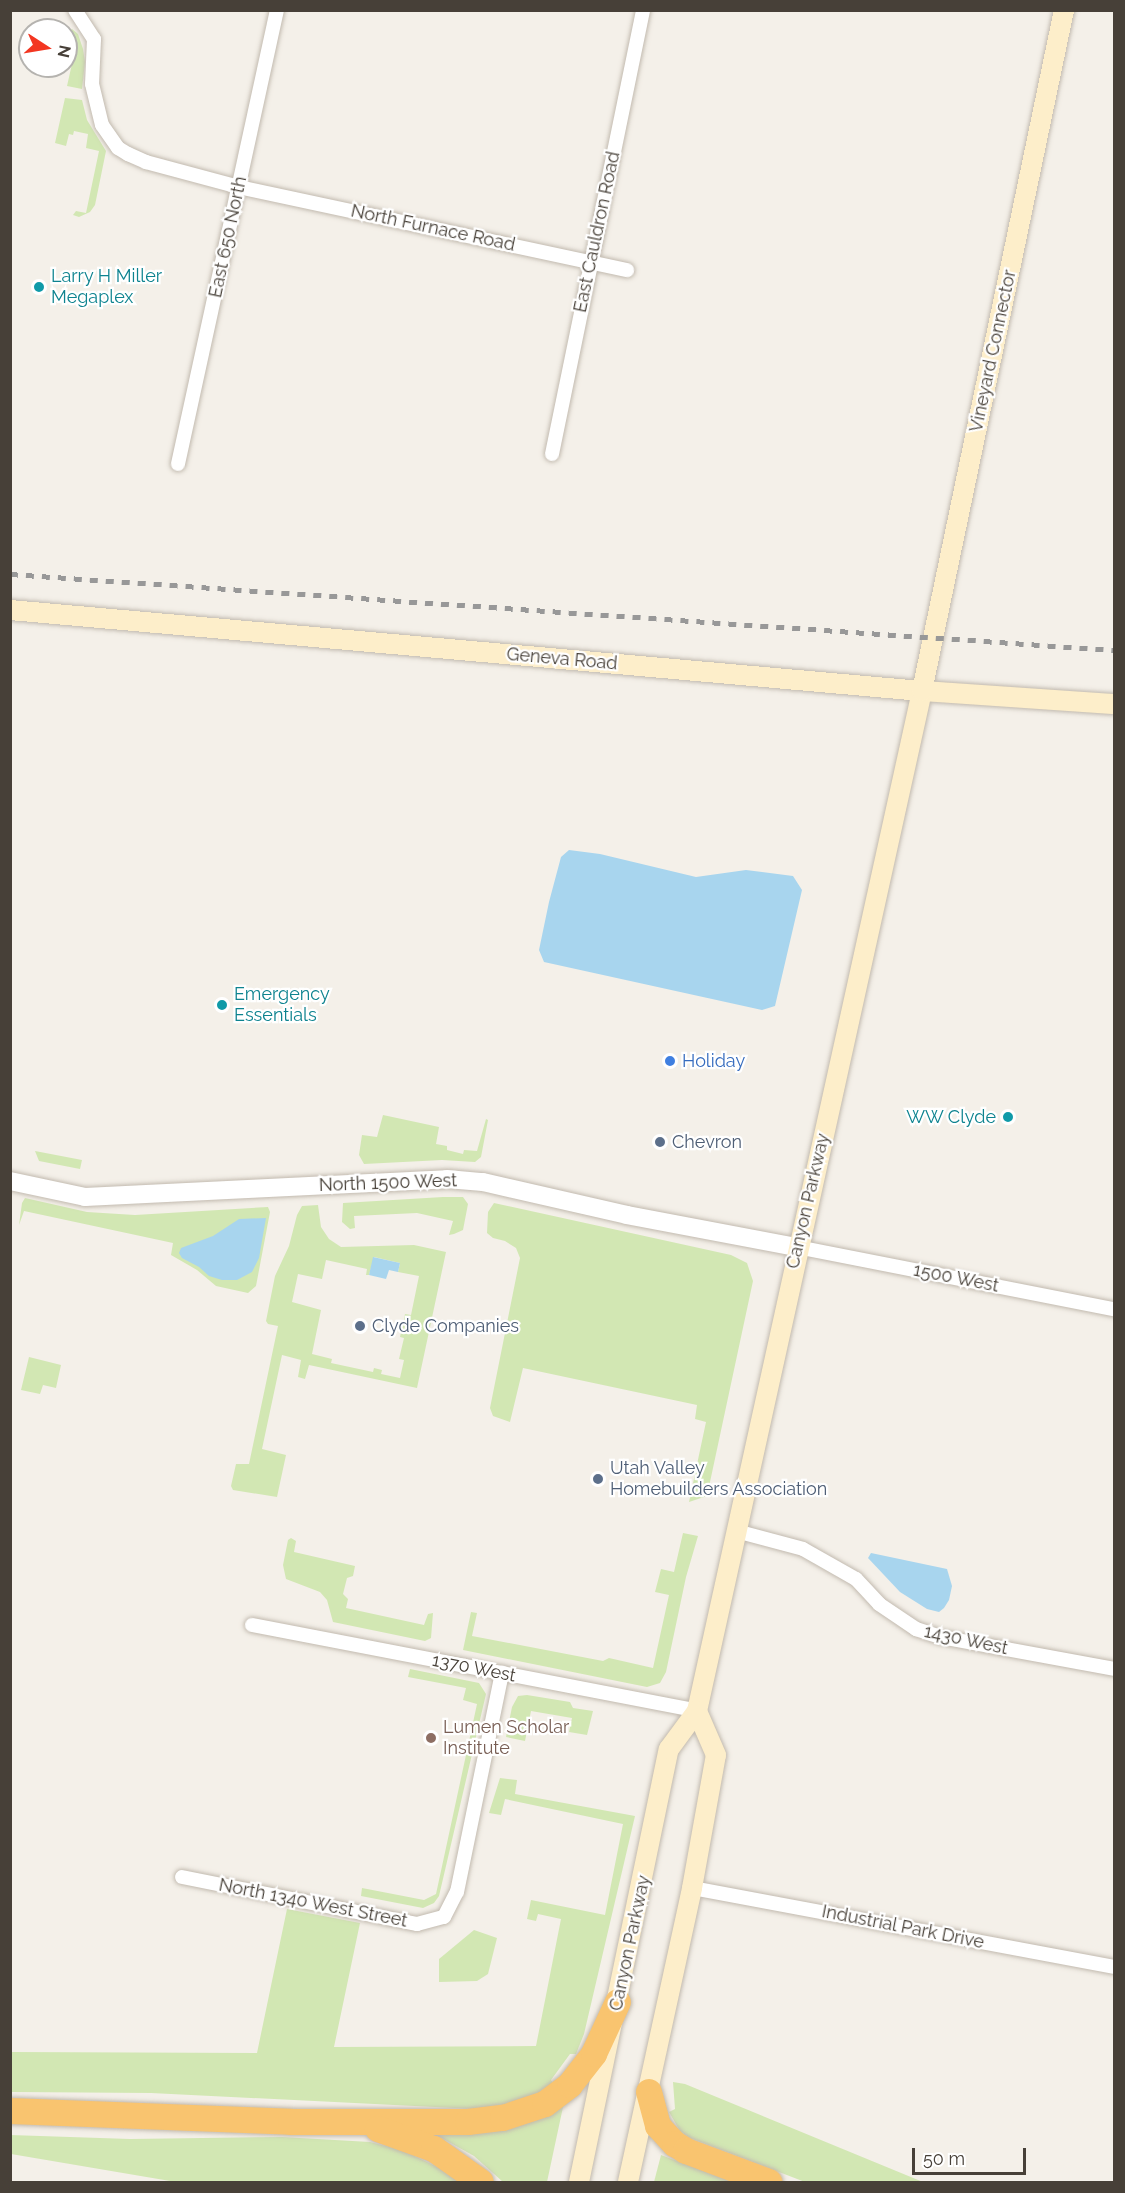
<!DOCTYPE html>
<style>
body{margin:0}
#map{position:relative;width:1125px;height:2193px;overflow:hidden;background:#f4f0e9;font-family:Raleway,sans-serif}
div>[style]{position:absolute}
.green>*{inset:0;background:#d2e7b3}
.water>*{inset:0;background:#a8d5ee}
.roads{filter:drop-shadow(0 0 2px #c2baaf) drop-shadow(0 0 2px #c2baaf)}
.minor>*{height:14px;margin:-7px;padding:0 7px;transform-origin:7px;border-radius:7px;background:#fff}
.tertiary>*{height:18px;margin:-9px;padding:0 9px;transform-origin:9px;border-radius:9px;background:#fff}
.secondary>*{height:20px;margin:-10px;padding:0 10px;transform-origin:10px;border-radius:10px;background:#fdeeca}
.motorway>*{height:26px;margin:-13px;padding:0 13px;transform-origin:13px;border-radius:13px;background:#f9c46f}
.rail>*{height:4.5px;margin-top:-2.25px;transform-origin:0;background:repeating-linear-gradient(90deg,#989898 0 8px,transparent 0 16px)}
.dots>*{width:16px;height:16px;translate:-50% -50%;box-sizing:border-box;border:3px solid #fff;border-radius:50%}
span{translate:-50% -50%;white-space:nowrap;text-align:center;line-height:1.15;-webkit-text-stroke:4.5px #fff;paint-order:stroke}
.street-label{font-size:18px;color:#474038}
.culture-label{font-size:18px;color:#0d838f}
.left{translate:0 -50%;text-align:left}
.right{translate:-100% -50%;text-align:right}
.shop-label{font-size:18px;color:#366cbe}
.service-label{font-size:18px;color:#4e5e75}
.education-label{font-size:18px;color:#785e54}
.frame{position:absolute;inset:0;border:12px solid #474038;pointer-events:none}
.north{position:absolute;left:18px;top:18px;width:60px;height:60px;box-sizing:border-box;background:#fff;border:2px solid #b5b3af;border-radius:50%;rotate:102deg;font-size:16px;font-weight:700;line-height:24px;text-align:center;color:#474038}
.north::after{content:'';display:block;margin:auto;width:21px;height:27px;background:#f33621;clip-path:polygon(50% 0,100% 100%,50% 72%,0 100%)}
.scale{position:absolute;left:912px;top:2148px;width:114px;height:27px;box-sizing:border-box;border:3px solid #474038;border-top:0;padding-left:8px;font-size:18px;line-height:21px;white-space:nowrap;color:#474038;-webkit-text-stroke:4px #fff;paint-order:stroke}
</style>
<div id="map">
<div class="green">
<div style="clip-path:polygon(72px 29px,78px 34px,83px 49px,85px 62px,82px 89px,67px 86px,76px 46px,66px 43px,66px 34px)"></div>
<div style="clip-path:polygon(65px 98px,82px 100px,87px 120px,106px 151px,95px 205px,90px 212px,79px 217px,73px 215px,76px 211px,86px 213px,99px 151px,86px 148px,88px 134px,74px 131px,73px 135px,69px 134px,66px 146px,55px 143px)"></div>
<div style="clip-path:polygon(383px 1115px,439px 1127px,436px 1144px,447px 1146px,447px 1150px,463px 1154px,464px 1150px,477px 1151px,486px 1119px,488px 1120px,481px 1157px,475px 1162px,442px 1160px,364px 1164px,359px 1155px,362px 1135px,377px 1137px)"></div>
<div style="clip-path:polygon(35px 1151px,82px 1160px,80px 1169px,39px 1161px)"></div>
<div style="clip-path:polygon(443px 1197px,463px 1197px,468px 1204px,463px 1230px,454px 1234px,449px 1235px,453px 1221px,417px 1213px,354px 1216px,355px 1228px,350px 1229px,342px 1222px,343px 1203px)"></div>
<div style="clip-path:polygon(25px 1198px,87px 1212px,135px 1215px,268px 1207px,270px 1212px,256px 1286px,248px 1293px,216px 1286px,197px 1270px,171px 1255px,173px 1243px,24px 1211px,19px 1225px,22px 1203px)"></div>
<div style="clip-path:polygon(494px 1203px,731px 1255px,747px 1263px,753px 1281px,707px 1496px,689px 1502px,706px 1422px,695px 1419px,697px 1405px,523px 1368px,510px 1422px,493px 1416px,490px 1408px,520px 1258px,516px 1248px,505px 1241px,493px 1238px,487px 1233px,488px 1212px)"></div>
<div style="clip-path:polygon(evenodd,318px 1205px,321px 1227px,329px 1239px,341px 1247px,414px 1245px,446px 1252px,417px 1388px,309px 1365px,305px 1379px,298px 1377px,301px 1360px,282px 1355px,262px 1449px,286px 1455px,277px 1497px,233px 1490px,231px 1486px,236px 1464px,249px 1464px,278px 1326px,268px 1324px,266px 1321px,275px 1276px,289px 1246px,297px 1215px,302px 1206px,318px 1205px,374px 1257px,400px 1263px,398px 1272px,419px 1276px,411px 1315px,405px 1314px,400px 1337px,404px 1338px,399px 1359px,404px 1360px,400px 1378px,381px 1374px,382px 1370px,374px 1368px,373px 1372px,331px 1363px,332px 1359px,312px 1354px,321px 1310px,292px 1302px,298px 1274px,322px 1279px,326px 1260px,367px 1269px,366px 1275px,369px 1275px,374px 1257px)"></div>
<div style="clip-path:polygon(29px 1357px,61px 1365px,56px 1388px,43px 1385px,40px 1394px,21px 1390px)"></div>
<div style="clip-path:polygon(683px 1533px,698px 1536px,686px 1577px,666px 1672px,660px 1683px,647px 1687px,463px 1650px,471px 1612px,477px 1613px,472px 1636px,603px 1661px,609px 1658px,653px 1668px,669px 1595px,655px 1592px,661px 1569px,674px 1572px)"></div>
<div style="clip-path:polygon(291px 1538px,296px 1541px,294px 1552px,355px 1566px,353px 1576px,347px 1578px,343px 1594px,348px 1599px,346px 1608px,424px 1625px,428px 1614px,433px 1613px,431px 1638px,425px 1641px,333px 1622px,327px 1600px,320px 1592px,286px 1579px,283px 1565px,288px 1540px)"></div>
<div style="clip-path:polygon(410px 1669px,479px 1683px,486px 1694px,439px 1896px,434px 1903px,423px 1908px,361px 1896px,362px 1888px,424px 1900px,436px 1894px,477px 1704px,463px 1700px,466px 1688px,408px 1677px)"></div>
<div style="clip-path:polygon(527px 1695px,570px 1702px,573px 1708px,593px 1711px,587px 1735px,569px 1732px,572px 1718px,531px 1711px,525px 1741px,506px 1737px,512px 1707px,518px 1696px)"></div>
<div style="clip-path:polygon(500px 1778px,517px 1780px,515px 1794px,635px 1816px,584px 2034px,576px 2054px,570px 2054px,551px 2080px,553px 2083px,544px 2091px,513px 2106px,475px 2109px,151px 2093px,11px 2092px,11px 2052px,257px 2053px,287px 1909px,360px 1923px,334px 2047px,536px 2046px,561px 1919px,538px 1914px,536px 1921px,527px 1919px,531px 1900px,605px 1915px,623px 1824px,505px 1799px,501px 1815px,489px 1813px)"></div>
<div style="clip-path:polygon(474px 1930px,497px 1938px,488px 1974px,477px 1981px,439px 1982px,439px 1959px)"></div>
<div style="clip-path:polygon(673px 2082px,685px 2084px,923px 2182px,805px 2182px,690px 2138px,680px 2131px,669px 2112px,675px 2109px)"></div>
<div style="clip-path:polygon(566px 2093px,547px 2182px,503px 2182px,474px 2156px,431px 2132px)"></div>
<div style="clip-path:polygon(10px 2135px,130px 2139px,282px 2137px,370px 2142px,402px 2150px,452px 2174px,462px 2182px,176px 2182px,11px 2154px)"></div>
<div style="clip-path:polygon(661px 2155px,733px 2182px,654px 2182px)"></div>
</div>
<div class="water">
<div style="clip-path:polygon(569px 850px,600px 854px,696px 877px,746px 870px,793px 876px,802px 890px,775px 1006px,762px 1010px,544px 962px,539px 950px,549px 902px,561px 857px)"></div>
<div style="clip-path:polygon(266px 1218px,259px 1258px,252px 1272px,237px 1280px,222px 1280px,209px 1276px,199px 1267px,182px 1258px,179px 1253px,181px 1248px,213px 1236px,239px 1219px)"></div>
<div style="clip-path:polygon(373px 1257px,400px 1263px,398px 1272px,389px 1270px,386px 1279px,369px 1275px)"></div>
<div style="clip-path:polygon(871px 1553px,947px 1569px,952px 1586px,949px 1600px,944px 1608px,939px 1612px,927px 1609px,900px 1592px,868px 1558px)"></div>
</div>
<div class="roads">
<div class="minor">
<div style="left:75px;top:10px;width:35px;rotate:57deg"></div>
<div style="left:94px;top:39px;width:45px;rotate:92.5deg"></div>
<div style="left:92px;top:84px;width:42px;rotate:76.3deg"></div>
<div style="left:102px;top:125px;width:28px;rotate:55deg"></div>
<div style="left:118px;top:148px;width:12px;rotate:31deg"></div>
<div style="left:128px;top:154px;width:20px;rotate:24deg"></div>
<div style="left:146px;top:162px;width:96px;rotate:15deg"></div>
<div style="left:239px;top:187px;width:397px;rotate:12.1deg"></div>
<div style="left:552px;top:454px;width:453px;rotate:-78.4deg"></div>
<div style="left:178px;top:464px;width:465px;rotate:-77.7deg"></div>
<div style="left:797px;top:1247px;width:323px;rotate:11.1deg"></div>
<div style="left:736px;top:1531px;width:69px;rotate:15deg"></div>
<div style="left:803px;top:1549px;width:61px;rotate:29.5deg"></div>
<div style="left:856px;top:1579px;width:34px;rotate:47deg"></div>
<div style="left:879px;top:1604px;width:45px;rotate:34deg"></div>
<div style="left:916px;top:1629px;width:25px;rotate:18deg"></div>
<div style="left:940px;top:1637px;width:177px;rotate:10.4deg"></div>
<div style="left:252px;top:1625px;width:453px;rotate:10.9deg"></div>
<div style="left:182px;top:1877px;width:240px;rotate:11.3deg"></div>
<div style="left:417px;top:1924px;width:28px;rotate:-15deg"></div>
<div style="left:444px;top:1917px;width:28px;rotate:-63deg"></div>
<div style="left:457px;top:1892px;width:224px;rotate:-78.4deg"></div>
<div style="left:692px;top:1888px;width:429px;rotate:10.6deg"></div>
</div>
<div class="tertiary">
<div style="left:10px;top:1181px;width:77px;rotate:12deg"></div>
<div style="left:85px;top:1197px;width:362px;rotate:-2.8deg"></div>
<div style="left:447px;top:1179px;width:36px;rotate:5deg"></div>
<div style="left:483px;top:1182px;width:148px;rotate:12.9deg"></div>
<div style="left:627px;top:1215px;width:173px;rotate:10.7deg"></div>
</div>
<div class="secondary">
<div style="left:10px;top:610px;width:916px;rotate:5.08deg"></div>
<div style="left:922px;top:691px;width:192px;rotate:3.9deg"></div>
<div style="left:579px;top:2182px;width:442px;rotate:-78.3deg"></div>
<div style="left:669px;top:1749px;width:47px;rotate:-53.6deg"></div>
<div style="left:697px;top:1711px;width:1045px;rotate:-77.56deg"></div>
<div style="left:922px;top:691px;width:696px;rotate:-78.22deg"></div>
<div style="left:628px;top:2182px;width:301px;rotate:-77.7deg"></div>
<div style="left:692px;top:1888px;width:135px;rotate:-79.8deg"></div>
<div style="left:716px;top:1755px;width:48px;rotate:-113.4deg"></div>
</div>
<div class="motorway">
<div style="left:649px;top:2092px;width:35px;rotate:75deg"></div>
<div style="left:658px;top:2126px;width:25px;rotate:47deg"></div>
<div style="left:675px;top:2144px;width:13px;rotate:32deg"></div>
<div style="left:686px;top:2151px;width:89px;rotate:20.5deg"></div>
<div style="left:10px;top:2111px;width:281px;rotate:2.2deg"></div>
<div style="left:291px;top:2122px;width:177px"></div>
<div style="left:468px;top:2122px;width:35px;rotate:-7deg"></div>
<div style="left:503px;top:2118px;width:44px;rotate:-18.4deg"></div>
<div style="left:545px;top:2104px;width:31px;rotate:-37deg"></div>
<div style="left:570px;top:2085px;width:39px;rotate:-52deg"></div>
<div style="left:594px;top:2054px;width:57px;rotate:-65.2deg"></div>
<div style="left:378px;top:2129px;width:59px;rotate:19.7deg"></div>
<div style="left:434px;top:2149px;width:57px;rotate:35.1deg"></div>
</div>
</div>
<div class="rail">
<div style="left:10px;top:574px;width:1107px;rotate:3.94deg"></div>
</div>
<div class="dots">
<div style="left:39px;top:287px;background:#0f9aa8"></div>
<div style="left:222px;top:1005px;background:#0f9aa8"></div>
<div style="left:670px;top:1061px;background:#3f7fe0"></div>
<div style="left:1008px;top:1117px;background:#0f9aa8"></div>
<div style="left:660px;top:1142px;background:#5c6f8a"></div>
<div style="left:360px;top:1326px;background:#5c6f8a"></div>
<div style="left:598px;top:1479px;background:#5c6f8a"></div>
<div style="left:431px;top:1738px;background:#8d6e63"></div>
</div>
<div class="street-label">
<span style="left:433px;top:228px;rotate:12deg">North Furnace Road</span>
<span style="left:597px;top:232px;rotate:-78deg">East Cauldron Road</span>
<span style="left:228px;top:237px;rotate:-78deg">East 650 North</span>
<span style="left:993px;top:351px;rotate:-78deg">Vineyard Connector</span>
<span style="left:562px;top:659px;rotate:5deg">Geneva Road</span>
<span style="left:388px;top:1183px;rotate:-2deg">North 1500 West</span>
<span style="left:808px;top:1201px;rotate:-77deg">Canyon Parkway</span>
<span style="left:956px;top:1278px;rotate:11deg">1500 West</span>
<span style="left:966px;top:1640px;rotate:12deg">1430 West</span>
<span style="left:474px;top:1668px;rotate:11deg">1370 West</span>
<span style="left:313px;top:1903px;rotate:11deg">North 1340 West Street</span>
<span style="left:903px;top:1927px;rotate:11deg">Industrial Park Drive</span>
<span style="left:630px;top:1943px;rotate:-78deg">Canyon Parkway</span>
</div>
<div class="culture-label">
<span class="left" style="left:51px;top:287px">Larry H Miller<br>Megaplex</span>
<span class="left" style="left:234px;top:1005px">Emergency<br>Essentials</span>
<span class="right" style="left:996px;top:1117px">WW Clyde</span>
</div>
<div class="shop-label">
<span class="left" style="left:682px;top:1061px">Holiday</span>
</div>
<div class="service-label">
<span class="left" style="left:672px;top:1142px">Chevron</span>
<span class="left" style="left:372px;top:1326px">Clyde Companies</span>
<span class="left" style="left:610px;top:1479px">Utah Valley<br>Homebuilders Association</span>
</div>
<div class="education-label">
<span class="left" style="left:443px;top:1738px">Lumen Scholar<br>Institute</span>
</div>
<div class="frame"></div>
<div class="north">N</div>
<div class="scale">50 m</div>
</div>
